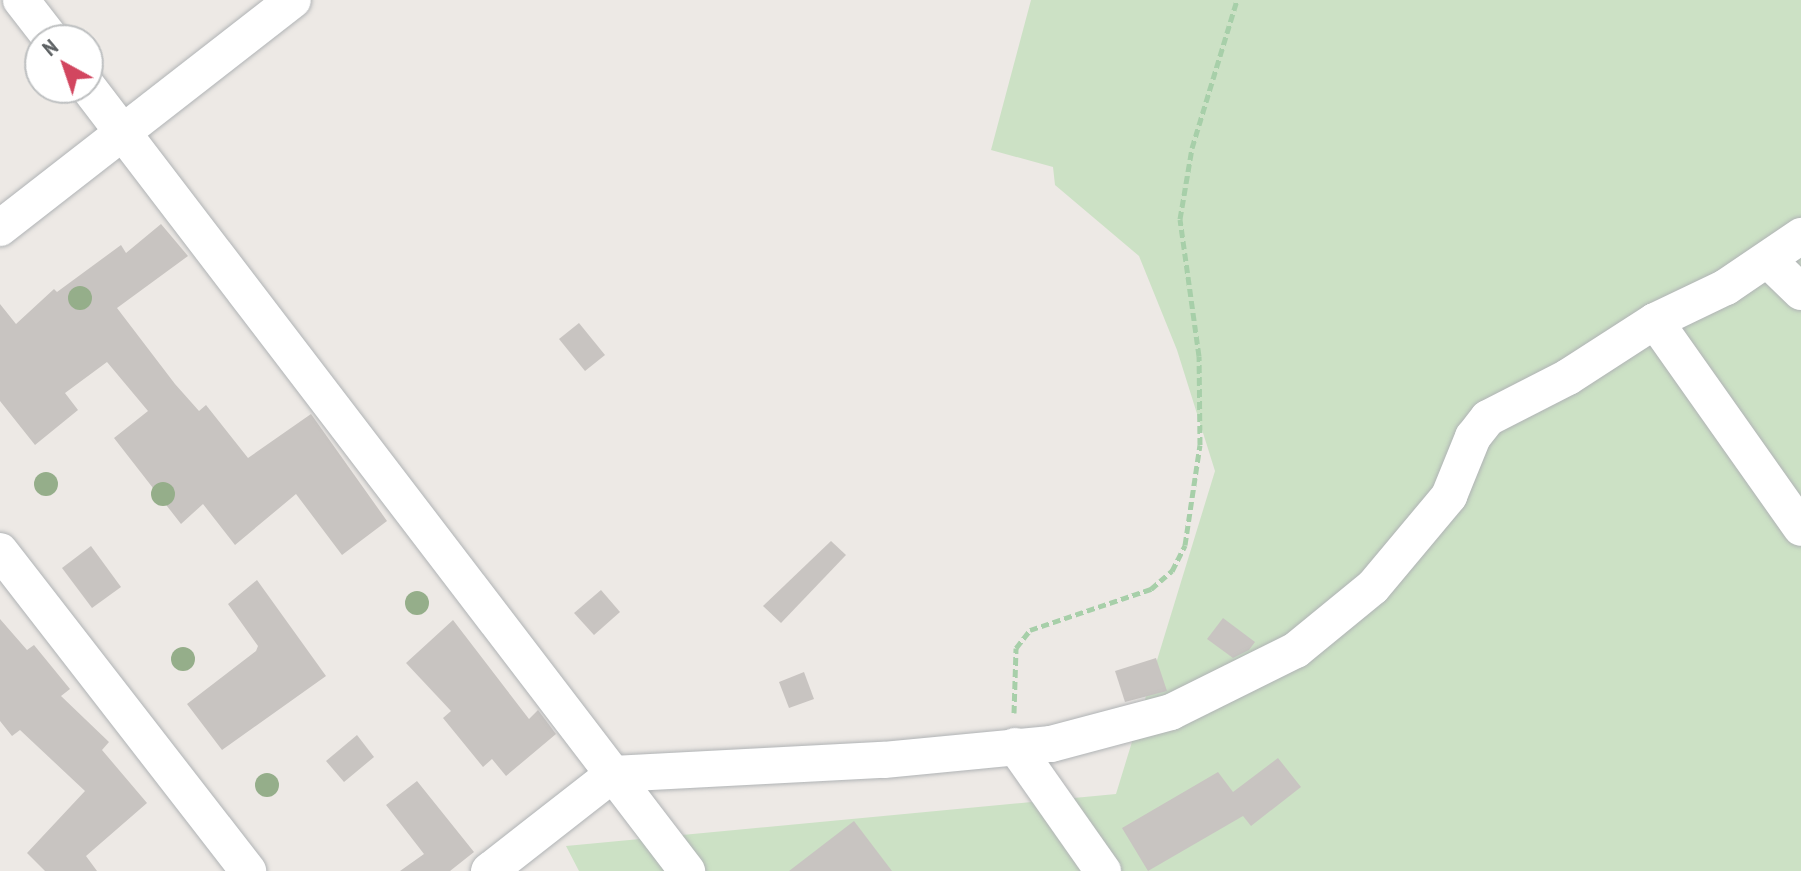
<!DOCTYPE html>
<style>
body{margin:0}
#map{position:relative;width:1801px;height:871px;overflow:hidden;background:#ede9e5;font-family:"PT Sans Narrow",sans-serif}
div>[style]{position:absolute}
.green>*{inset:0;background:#cce1c5}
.building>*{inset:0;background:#c8c4c1}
.path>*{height:5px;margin-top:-2.5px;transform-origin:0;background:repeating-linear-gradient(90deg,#a7cfa9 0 8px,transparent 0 12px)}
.roads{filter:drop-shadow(0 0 2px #b0b3b5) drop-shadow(0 0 2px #b0b3b5)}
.minor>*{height:36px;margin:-18px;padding:0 18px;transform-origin:18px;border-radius:18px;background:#fff}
.trees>*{width:24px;height:24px;margin:-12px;border-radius:50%;background:#95ae8a}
span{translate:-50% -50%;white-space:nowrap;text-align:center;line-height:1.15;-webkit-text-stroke:6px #fff;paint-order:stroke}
.north{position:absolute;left:24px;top:24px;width:80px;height:80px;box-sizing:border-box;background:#fff;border:2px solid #bec0c1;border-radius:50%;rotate:320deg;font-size:22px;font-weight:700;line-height:32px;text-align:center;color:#5d6163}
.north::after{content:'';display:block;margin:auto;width:28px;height:36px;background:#d2465f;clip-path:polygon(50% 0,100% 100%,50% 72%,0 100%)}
</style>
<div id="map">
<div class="green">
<div style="clip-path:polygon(1031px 0,1801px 0,1801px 871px,579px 871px,566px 846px,1116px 794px,1215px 471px,1177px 350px,1139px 256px,1055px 185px,1053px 167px,991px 150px)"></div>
</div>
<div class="building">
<div style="clip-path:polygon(161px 224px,188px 256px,117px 308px,175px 384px,199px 411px,206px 405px,248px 458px,311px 414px,387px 521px,342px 555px,296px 494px,235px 545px,203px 504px,181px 524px,114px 438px,148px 411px,107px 362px,65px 393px,78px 410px,35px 445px,0 401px,0 304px,16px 324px,54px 289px,57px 292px,121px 245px,126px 253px)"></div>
<div style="clip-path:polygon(579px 323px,605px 355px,585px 371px,559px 339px)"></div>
<div style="clip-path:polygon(831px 541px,846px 555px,781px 623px,763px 606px)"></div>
<div style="clip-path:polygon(91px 546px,121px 587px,92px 608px,62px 568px)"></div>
<div style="clip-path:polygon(257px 580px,326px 676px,222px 750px,187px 704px,256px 651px,258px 646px,228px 604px)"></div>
<div style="clip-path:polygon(601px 590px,620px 612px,594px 635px,574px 613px)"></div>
<div style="clip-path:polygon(1223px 618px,1255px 642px,1249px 650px,1233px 658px,1207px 639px)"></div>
<div style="clip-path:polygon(0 619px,27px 650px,34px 645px,70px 689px,61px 696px,109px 742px,102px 750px,147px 803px,86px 856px,97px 871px,45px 871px,27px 853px,85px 791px,20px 730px,12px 736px,0 721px)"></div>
<div style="clip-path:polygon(453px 620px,529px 719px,538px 710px,556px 734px,506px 776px,492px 759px,483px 767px,443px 718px,451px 711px,406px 663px)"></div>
<div style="clip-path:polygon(1156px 658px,1167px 691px,1125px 702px,1115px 671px)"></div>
<div style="clip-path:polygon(804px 672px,814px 699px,789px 708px,779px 682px)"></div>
<div style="clip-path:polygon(357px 735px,374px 757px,344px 782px,326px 761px)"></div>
<div style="clip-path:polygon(1278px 758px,1301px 787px,1251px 826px,1243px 816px,1148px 871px,1122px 828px,1218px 772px,1233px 792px)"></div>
<div style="clip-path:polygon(417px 781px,474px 852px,450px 871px,400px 871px,424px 854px,386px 805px)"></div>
<div style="clip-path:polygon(854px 821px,892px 871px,789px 871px)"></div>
</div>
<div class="path">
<div style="left:1014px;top:713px;width:65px;rotate:-88.2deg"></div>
<div style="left:1016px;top:648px;width:23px;rotate:-52deg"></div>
<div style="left:1030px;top:630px;width:128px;rotate:-18.7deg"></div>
<div style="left:1151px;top:589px;width:28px;rotate:-41deg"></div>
<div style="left:1172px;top:571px;width:29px;rotate:-63deg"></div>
<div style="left:1185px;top:545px;width:101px;rotate:-81.5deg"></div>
<div style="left:1200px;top:445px;width:89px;rotate:-90.6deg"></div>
<div style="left:1199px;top:356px;width:138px;rotate:-97.9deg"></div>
<div style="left:1180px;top:219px;width:72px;rotate:-80.4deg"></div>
<div style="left:1192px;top:148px;width:155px;rotate:-73.1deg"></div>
</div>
<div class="roads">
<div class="minor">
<div style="left:21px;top:0;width:51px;rotate:52.2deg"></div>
<div style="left:88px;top:87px;width:987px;rotate:52.62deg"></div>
<div style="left:0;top:228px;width:371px;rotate:-37.9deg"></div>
<div style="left:1768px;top:260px;width:46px;rotate:44.1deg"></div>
<div style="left:1655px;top:321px;width:253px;rotate:54.8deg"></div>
<div style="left:0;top:551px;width:405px;rotate:52.2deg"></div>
<div style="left:1015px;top:746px;width:153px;rotate:54.9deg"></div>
<div style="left:489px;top:871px;width:157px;rotate:-38deg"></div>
<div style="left:613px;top:774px;width:271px;rotate:-3deg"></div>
<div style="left:884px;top:760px;width:168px;rotate:-5.5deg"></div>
<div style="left:1051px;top:744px;width:124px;rotate:-14.9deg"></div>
<div style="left:1171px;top:712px;width:140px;rotate:-26.4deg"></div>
<div style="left:1296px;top:650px;width:99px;rotate:-39.3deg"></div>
<div style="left:1373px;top:587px;width:119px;rotate:-50.1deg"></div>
<div style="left:1449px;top:496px;width:64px;rotate:-67.9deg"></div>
<div style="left:1473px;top:437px;width:24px;rotate:-52deg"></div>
<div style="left:1488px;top:418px;width:90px;rotate:-27.1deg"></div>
<div style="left:1568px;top:377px;width:103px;rotate:-32.8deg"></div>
<div style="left:1655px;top:321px;width:79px;rotate:-25.6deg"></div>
<div style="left:1726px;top:287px;width:91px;rotate:-34.2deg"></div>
</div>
</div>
<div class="trees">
<div style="left:80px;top:298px"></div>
<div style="left:46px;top:484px"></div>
<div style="left:163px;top:494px"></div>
<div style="left:417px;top:603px"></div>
<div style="left:183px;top:659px"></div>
<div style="left:267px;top:785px"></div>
</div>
<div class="north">N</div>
</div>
